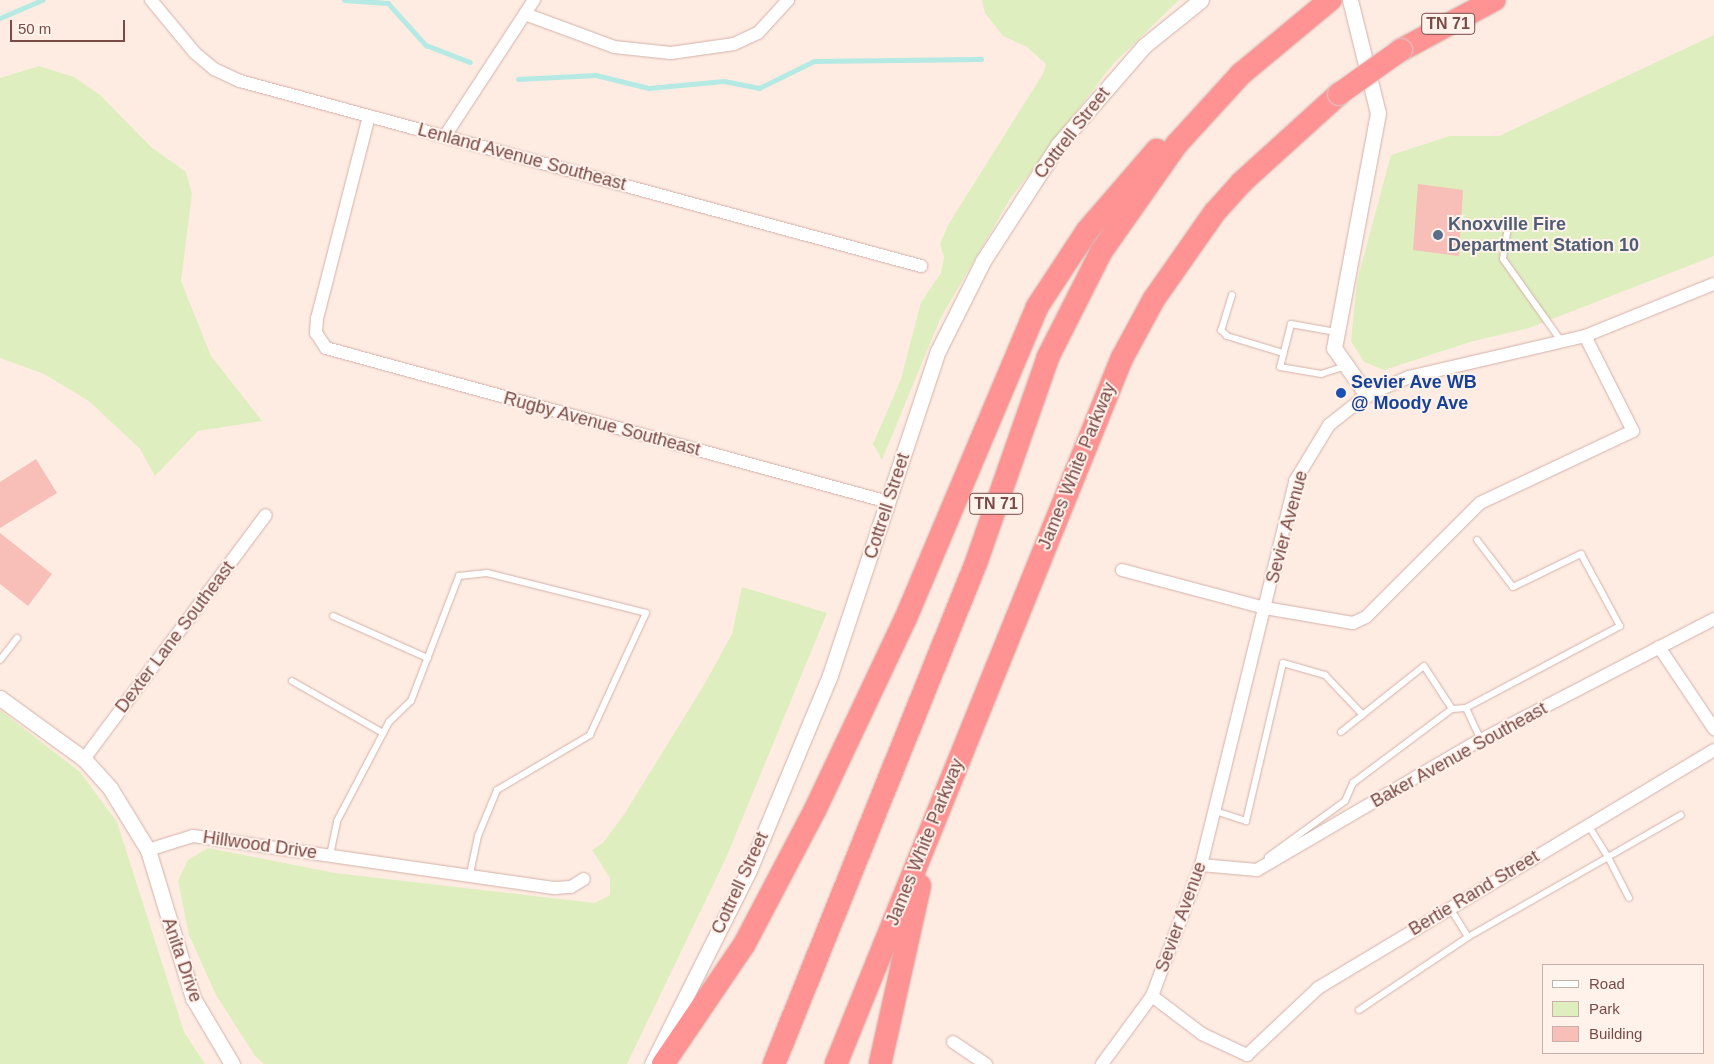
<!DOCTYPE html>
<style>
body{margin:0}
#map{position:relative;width:1714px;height:1064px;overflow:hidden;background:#feece2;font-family:Helvetica,sans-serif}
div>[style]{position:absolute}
.green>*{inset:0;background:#deeebf}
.stream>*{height:4.5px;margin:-2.25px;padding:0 2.25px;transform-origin:2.25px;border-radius:2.25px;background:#b5eae4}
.building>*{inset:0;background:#f7bfb7}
.roads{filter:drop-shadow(0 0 1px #d3b1aa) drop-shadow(0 0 1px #d3b1aa)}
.service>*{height:6px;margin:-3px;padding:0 3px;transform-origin:3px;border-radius:3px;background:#fff}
.minor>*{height:12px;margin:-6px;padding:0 6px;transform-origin:6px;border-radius:6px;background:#fff}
.tertiary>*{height:15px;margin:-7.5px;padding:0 7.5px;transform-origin:7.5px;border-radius:7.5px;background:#fff}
.motorway>*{height:22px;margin:-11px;padding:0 11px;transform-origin:11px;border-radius:11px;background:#ff9393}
.bridges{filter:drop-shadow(0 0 1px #d9cccb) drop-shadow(0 0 1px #d9cccb)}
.motorway-bridge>*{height:22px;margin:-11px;padding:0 11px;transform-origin:11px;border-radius:11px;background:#ff9393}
.dots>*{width:14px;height:14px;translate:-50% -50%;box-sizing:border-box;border:2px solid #fff2eb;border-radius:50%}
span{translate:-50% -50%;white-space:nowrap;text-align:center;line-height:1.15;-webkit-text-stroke:4px #fff2eb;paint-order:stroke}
.shield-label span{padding:1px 4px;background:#fff2eb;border:1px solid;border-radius:4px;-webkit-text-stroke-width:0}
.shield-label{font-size:16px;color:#794a46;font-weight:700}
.street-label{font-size:18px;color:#794a46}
.service-label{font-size:18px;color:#4e5e75;font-weight:700}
.left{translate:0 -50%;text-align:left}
.transit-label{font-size:18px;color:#164399;font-weight:700}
.legend{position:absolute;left:1542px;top:964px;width:162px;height:90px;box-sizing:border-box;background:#fff2eb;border:1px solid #c9afa9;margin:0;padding:6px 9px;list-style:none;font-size:15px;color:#794a46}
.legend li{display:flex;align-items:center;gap:10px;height:25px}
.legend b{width:25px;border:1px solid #c9afa9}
.scale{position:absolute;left:10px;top:20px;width:115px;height:22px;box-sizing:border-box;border:2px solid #794a46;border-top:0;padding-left:6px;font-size:15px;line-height:18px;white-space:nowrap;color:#794a46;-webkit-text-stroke:4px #fff2eb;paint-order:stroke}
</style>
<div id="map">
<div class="green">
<div style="clip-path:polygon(982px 0,1179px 0,1112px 65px,1010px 199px,940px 319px,882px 460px,873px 444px,901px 379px,921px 302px,941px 273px,944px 257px,940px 244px,948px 225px,1044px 72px,1046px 64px,1027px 47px,1003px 36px,985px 13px)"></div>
<div style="clip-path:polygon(1714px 35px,1714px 256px,1529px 328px,1470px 342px,1384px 370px,1364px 362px,1351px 341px,1357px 281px,1391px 155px,1450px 136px,1499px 136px)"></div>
<div style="clip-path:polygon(39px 66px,74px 77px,100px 95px,151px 147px,186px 172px,192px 194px,181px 281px,211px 356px,262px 421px,198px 431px,155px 476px,140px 449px,89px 401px,44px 374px,0 358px,0 78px)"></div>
<div style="clip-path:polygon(742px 587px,827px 613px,726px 858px,627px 1064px,264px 1064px,255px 1056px,216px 995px,189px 935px,178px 881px,188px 860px,208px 848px,335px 873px,595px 903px,610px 895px,610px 878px,592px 850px,603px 843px,625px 813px,704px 685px,732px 634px)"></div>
<div style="clip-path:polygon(0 710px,80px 772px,117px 822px,184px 1032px,205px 1064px,0 1064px)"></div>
</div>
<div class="stream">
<div style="left:344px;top:0;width:44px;rotate:3.9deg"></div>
<div style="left:388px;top:3px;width:57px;rotate:47.9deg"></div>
<div style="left:426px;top:45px;width:47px;rotate:21.1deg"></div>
<div style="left:0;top:18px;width:46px;rotate:-23.2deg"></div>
<div style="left:518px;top:79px;width:78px;rotate:-2.9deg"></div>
<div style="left:596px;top:75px;width:55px;rotate:13.8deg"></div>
<div style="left:649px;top:88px;width:75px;rotate:-5.3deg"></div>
<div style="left:724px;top:81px;width:36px;rotate:11deg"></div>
<div style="left:759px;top:88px;width:61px;rotate:-26.1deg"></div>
<div style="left:814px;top:61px;width:167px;rotate:-0.7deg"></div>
</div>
<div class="building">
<div style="clip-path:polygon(1418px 184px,1463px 190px,1459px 256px,1413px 250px)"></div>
<div style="clip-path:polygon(36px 459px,57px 493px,0 528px,0 482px)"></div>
<div style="clip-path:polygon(0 533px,52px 574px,28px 606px,0 584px)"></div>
</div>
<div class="roads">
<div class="service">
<div style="left:1507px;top:233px;width:26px;rotate:99deg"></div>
<div style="left:1503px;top:259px;width:102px;rotate:54.6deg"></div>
<div style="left:1232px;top:295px;width:37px;rotate:107deg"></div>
<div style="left:1221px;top:330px;width:8px;rotate:45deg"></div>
<div style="left:1227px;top:336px;width:59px;rotate:16.9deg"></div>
<div style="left:1336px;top:332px;width:46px;rotate:-169.9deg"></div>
<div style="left:1291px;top:324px;width:44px;rotate:104.3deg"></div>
<div style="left:1280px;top:367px;width:42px;rotate:9.7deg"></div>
<div style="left:1321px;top:374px;width:25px;rotate:-18deg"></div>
<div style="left:1477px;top:540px;width:59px;rotate:52.5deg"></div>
<div style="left:1513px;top:587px;width:76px;rotate:-25.9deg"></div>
<div style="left:1581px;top:554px;width:82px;rotate:61.6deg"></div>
<div style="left:1620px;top:626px;width:174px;rotate:152deg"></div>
<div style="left:1466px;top:708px;width:35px;rotate:65deg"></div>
<div style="left:333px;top:616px;width:104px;rotate:23.9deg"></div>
<div style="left:0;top:660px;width:28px;rotate:-52deg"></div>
<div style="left:292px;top:681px;width:105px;rotate:29.7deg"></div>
<div style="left:1341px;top:732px;width:106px;rotate:-38.5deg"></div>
<div style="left:1424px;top:666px;width:51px;rotate:56.9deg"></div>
<div style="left:1452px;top:709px;width:14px;rotate:-4deg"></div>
<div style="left:1215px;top:811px;width:33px;rotate:18deg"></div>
<div style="left:1246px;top:821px;width:162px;rotate:-76.8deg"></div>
<div style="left:1283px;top:663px;width:44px;rotate:15.9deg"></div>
<div style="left:1325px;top:675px;width:55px;rotate:46.5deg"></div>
<div style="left:1588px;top:825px;width:38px;rotate:58deg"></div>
<div style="left:1608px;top:857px;width:84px;rotate:-29.9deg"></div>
<div style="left:330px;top:855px;width:35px;rotate:-78deg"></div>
<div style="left:337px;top:821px;width:112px;rotate:-62.3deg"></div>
<div style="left:389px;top:722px;width:30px;rotate:-44deg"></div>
<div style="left:411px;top:701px;width:134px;rotate:-69deg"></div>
<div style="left:459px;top:576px;width:28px;rotate:-6deg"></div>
<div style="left:487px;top:573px;width:164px;rotate:14.1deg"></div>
<div style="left:646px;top:613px;width:134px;rotate:114.7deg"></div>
<div style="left:590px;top:735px;width:108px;rotate:149.4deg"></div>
<div style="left:497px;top:790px;width:50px;rotate:112.4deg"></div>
<div style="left:478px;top:836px;width:39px;rotate:102deg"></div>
<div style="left:1268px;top:857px;width:95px;rotate:-36deg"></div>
<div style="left:1345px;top:801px;width:20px;rotate:-66deg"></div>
<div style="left:1353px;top:783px;width:124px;rotate:-36.8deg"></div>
<div style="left:1450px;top:908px;width:34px;rotate:58deg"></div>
<div style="left:1468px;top:937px;width:161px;rotate:-29.7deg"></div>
<div style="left:1608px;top:857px;width:46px;rotate:62.9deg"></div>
<div style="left:1359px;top:1010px;width:131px;rotate:-33.8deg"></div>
</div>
<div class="minor">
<div style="left:151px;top:0;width:69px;rotate:50.3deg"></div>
<div style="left:195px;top:53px;width:25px;rotate:40deg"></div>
<div style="left:214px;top:69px;width:29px;rotate:25deg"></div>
<div style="left:240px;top:81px;width:706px;rotate:15.2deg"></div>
<div style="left:525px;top:14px;width:95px;rotate:20.3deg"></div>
<div style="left:614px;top:47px;width:57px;rotate:6deg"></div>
<div style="left:671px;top:53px;width:64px;rotate:-8.1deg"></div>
<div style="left:734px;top:44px;width:26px;rotate:-25deg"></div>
<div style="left:758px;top:33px;width:45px;rotate:-47.7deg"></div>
<div style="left:369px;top:116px;width:209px;rotate:104.4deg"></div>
<div style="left:317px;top:318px;width:15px;rotate:94deg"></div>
<div style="left:316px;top:333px;width:18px;rotate:56deg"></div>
<div style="left:326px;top:348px;width:583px;rotate:15.32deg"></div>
<div style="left:445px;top:136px;width:163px;rotate:-56.8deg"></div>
<div style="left:1122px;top:570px;width:148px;rotate:14.9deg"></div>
<div style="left:1265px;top:608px;width:89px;rotate:9.7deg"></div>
<div style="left:1353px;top:623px;width:14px;rotate:-25deg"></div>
<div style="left:1366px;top:617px;width:161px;rotate:-45deg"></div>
<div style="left:1480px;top:503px;width:169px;rotate:-25.2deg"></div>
<div style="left:1633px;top:431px;width:106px;rotate:-116.8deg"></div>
<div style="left:1659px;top:647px;width:99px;rotate:56.1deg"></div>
<div style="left:84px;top:759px;width:304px;rotate:-53.3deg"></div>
<div style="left:148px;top:850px;width:47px;rotate:-17.3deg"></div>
<div style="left:193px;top:836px;width:366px;rotate:8.2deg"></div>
<div style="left:555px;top:888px;width:16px;rotate:-4deg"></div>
<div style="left:571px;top:887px;width:15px;rotate:-32deg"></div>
<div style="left:1201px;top:865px;width:56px;rotate:5.1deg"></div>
<div style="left:1257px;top:870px;width:248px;rotate:-30.3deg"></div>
<div style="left:1471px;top:745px;width:274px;rotate:-27.4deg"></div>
<div style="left:1152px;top:996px;width:63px;rotate:37.2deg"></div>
<div style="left:1202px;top:1034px;width:50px;rotate:25deg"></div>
<div style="left:1247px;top:1055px;width:98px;rotate:-43.3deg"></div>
<div style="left:1318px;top:988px;width:462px;rotate:-31deg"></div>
<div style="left:953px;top:1042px;width:40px;rotate:34deg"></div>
<div style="left:1102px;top:1064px;width:84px;rotate:-53.7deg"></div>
<div style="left:1152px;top:996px;width:140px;rotate:-69.5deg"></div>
<div style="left:1201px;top:865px;width:395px;rotate:-76.2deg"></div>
<div style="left:1295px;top:481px;width:66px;rotate:-58.7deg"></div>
<div style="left:1329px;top:425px;width:48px;rotate:-38.3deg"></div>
<div style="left:1367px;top:395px;width:46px;rotate:-23.2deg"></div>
<div style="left:1409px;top:377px;width:181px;rotate:-13.1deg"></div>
<div style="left:1585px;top:336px;width:139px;rotate:-22deg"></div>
</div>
<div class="tertiary">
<div style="left:1350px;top:0;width:116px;rotate:76.1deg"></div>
<div style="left:1378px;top:113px;width:239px;rotate:100.6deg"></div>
<div style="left:1334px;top:348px;width:57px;rotate:54.9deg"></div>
<div style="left:0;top:698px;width:104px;rotate:36deg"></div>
<div style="left:84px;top:759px;width:39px;rotate:48deg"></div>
<div style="left:110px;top:788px;width:73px;rotate:58.5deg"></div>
<div style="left:148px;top:850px;width:155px;rotate:73.1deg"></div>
<div style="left:193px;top:998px;width:77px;rotate:59.4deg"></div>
<div style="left:652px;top:1064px;width:217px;rotate:-63.4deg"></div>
<div style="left:749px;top:870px;width:211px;rotate:-67.4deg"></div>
<div style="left:830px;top:675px;width:342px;rotate:-71.6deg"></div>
<div style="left:938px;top:351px;width:101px;rotate:-63.4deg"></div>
<div style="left:983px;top:261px;width:138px;rotate:-57.1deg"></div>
<div style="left:1058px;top:145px;width:131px;rotate:-49deg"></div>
<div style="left:1144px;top:46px;width:73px;rotate:-38.9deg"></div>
</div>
<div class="motorway">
<div style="left:1401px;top:50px;width:106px;rotate:-28.3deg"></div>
<div style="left:663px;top:1064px;width:144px;rotate:-55.8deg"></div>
<div style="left:744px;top:945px;width:153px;rotate:-62.3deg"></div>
<div style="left:815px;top:810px;width:210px;rotate:-64.7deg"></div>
<div style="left:905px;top:620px;width:340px;rotate:-67.1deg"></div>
<div style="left:1037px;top:307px;width:91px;rotate:-56.7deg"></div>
<div style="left:1087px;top:231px;width:107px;rotate:-49.2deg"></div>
<div style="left:774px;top:1064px;width:540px;rotate:-68.04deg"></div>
<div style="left:976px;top:563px;width:218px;rotate:-70.7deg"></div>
<div style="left:1048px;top:357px;width:118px;rotate:-63.2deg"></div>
<div style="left:1101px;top:252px;width:132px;rotate:-54.9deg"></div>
<div style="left:1177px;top:144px;width:95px;rotate:-47.6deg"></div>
<div style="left:1241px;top:74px;width:116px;rotate:-39.7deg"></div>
<div style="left:836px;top:1064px;width:762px;rotate:-67.95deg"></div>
<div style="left:1122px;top:358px;width:67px;rotate:-61.5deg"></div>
<div style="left:1154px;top:299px;width:106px;rotate:-55deg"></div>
<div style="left:1215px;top:212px;width:40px;rotate:-48deg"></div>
<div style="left:1242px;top:182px;width:131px;rotate:-42.2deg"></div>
<div style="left:880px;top:1064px;width:183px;rotate:-77.4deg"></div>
</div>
</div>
<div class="bridges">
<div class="motorway-bridge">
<div style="left:1339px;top:94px;width:76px;rotate:-35.4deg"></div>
</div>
</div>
<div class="dots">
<div style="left:1438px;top:235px;background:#5c6f8a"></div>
<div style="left:1341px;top:393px;background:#1a4fb4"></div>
</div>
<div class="shield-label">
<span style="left:1448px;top:24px">TN 71</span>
<span style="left:996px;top:504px">TN 71</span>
</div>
<div class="street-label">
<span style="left:1072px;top:133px;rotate:-52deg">Cottrell Street</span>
<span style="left:522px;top:157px;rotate:15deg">Lenland Avenue Southeast</span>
<span style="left:602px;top:424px;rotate:15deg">Rugby Avenue Southeast</span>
<span style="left:1077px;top:466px;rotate:-68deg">James White Parkway</span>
<span style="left:887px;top:506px;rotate:-72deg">Cottrell Street</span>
<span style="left:1287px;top:527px;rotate:-75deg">Sevier Avenue</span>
<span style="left:175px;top:637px;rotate:-53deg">Dexter Lane Southeast</span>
<span style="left:1459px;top:755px;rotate:-29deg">Baker Avenue Southeast</span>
<span style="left:925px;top:842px;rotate:-68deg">James White Parkway</span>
<span style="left:260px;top:845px;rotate:8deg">Hillwood Drive</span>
<span style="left:740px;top:883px;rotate:-65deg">Cottrell Street</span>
<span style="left:1474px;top:893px;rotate:-31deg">Bertie Rand Street</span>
<span style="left:1181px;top:917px;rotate:-70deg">Sevier Avenue</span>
<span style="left:182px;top:960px;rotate:71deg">Anita Drive</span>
</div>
<div class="service-label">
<span class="left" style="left:1448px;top:235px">Knoxville Fire<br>Department Station 10</span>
</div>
<div class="transit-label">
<span class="left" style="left:1351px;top:393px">Sevier Ave WB<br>@ Moody Ave</span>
</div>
<ul class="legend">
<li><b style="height:6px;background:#fff"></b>Road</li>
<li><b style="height:14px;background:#deeebf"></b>Park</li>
<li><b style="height:14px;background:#f7bfb7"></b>Building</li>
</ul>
<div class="scale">50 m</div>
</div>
